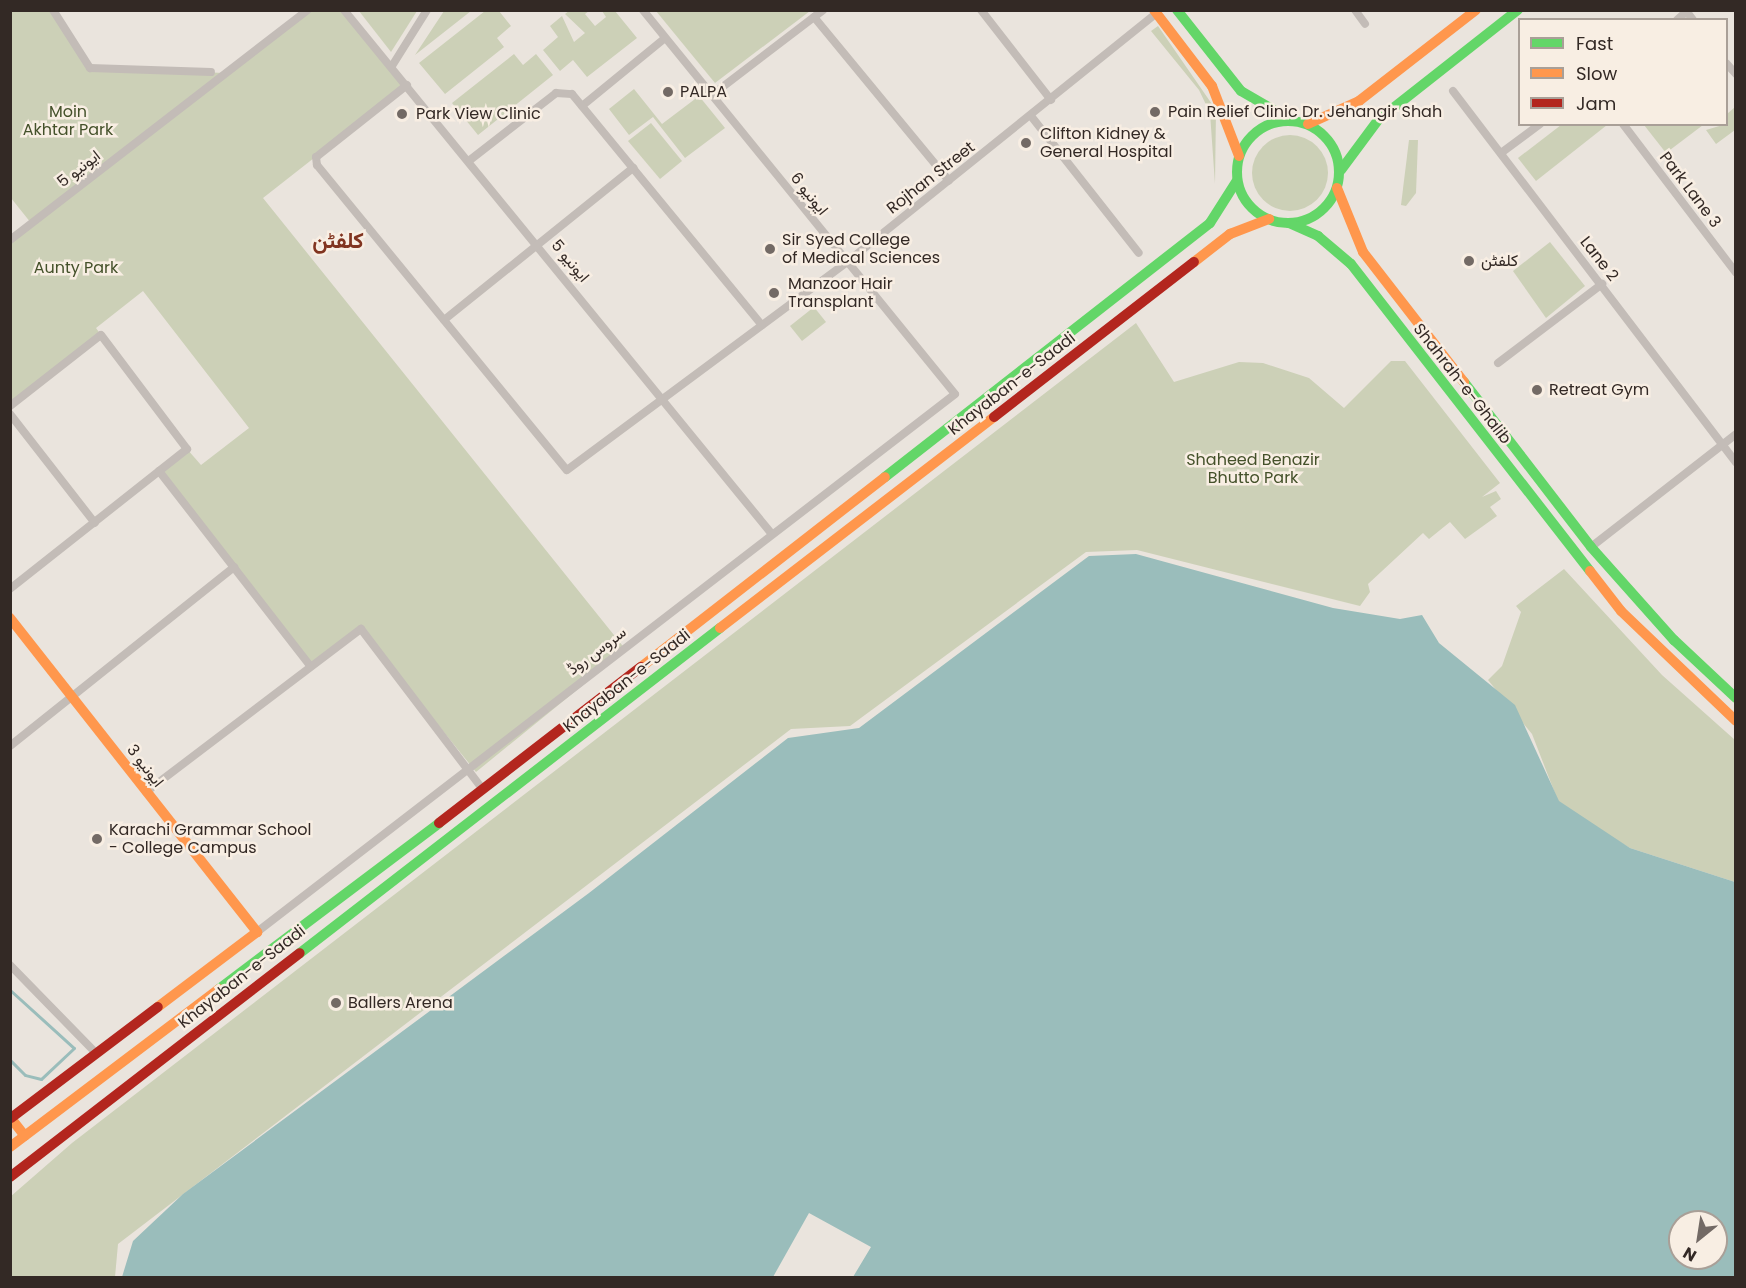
<!DOCTYPE html>
<meta charset="utf-8">
<style>
body{margin:0}
#map{position:relative;width:1746px;height:1288px;overflow:hidden;background:#eae4dd;font-family:Poppins,Vazirmatn,sans-serif}
div>[style]{position:absolute}
.green>*{inset:0;background:#ccd0b7}
.round{border-radius:50%}
.water>*{inset:0;background:#9abdbb}
.stream>*{height:3px;margin:-1.5px;padding:0 1.5px;transform-origin:1.5px;border-radius:1.5px;background:#9abdbb}
.street>*{height:8px;margin:-4px;padding:0 4px;transform-origin:4px;border-radius:4px;background:#c3bcb7}
.fast>*{height:10px;margin:-5px;padding:0 5px;transform-origin:5px;border-radius:5px;background:#63d668}
.fast>.ring{margin:-5px;padding:0;box-sizing:content-box;background:none;border:10px solid #63d668;border-radius:50%}
.slow>*{height:10px;margin:-5px;padding:0 5px;transform-origin:5px;border-radius:5px;background:#ff974d}
.jam>*{height:10px;margin:-5px;padding:0 5px;transform-origin:5px;border-radius:5px;background:#b3261e}
.dots>*{width:16px;height:16px;translate:-50% -50%;box-sizing:border-box;border:3px solid #f8eee3;border-radius:50%}
span{translate:-50% -50%;white-space:nowrap;text-align:center;line-height:1.15;-webkit-text-stroke:5px #f8eee3;paint-order:stroke}
.poi-label{font-size:16px;color:#332925}
.left{translate:0 -50%;text-align:left}
.park-label{font-size:16px;color:#44512a}
.street-label{font-size:16px;color:#332925}
.district-label{font-size:22px;color:#813420;font-weight:700}
.frame{position:absolute;inset:0;border:12px solid #332925;pointer-events:none}
.legend{position:absolute;left:1518px;top:18px;width:210px;height:108px;box-sizing:border-box;background:#f8eee3;border:2px solid #a99f97;margin:0;padding:8px 10px;list-style:none;font-size:18px;color:#332925}
.legend li{display:flex;align-items:center;gap:12px;height:30px}
.legend b{width:30px;border:2px solid #a99f97}
.north{position:absolute;left:1668px;top:1210px;width:60px;height:60px;box-sizing:border-box;background:#f8eee3;border:2px solid #a99f97;border-radius:50%;rotate:210deg;font-size:16px;font-weight:700;line-height:24px;text-align:center;color:#332925}
.north::after{content:'';display:block;margin:auto;width:21px;height:27px;background:#736a65;clip-path:polygon(50% 0,100% 100%,50% 72%,0 100%)}
</style>
<div id="map">
<div class="green">
<div style="clip-path:polygon(444px 10px,471px 11px,415px 55px,444px 11px)"></div>
<div style="clip-path:polygon(570px 10px,589px 11px,585px 14px,595px 26px,606px 17px,602px 11px,615px 11px,637px 38px,587px 77px,573px 60px,560px 71px,543px 50px,558px 37px,550px 26px,562px 16px,574px 42px,585px 33px,565px 14px)"></div>
<div style="clip-path:polygon(11px 11px,53px 11px,91px 68px,225px 73px,31px 223px,11px 198px)"></div>
<div style="clip-path:polygon(309px 11px,344px 11px,407px 85px,263px 198px,626px 650px,476px 772px,361px 629px,310px 666px,159px 471px,187px 449px,201px 465px,249px 428px,143px 291px,96px 328px,101px 335px,11px 407px,11px 243px)"></div>
<div style="clip-path:polygon(359px 11px,417px 11px,391px 52px)"></div>
<div style="clip-path:polygon(485px 11px,499px 11px,511px 26px,497px 38px,504px 47px,445px 94px,419px 63px)"></div>
<div style="clip-path:polygon(656px 11px,810px 11px,715px 83px)"></div>
<div style="clip-path:polygon(1158px 26px,1216px 110px,1215px 184px,1210px 113px,1199px 90px,1151px 31px)"></div>
<div style="clip-path:polygon(514px 54px,523px 65px,536px 54px,553px 75px,478px 135px,452px 103px)"></div>
<div style="clip-path:polygon(634px 89px,662px 124px,699px 96px,725px 128px,685px 158px,653px 117px,629px 135px,609px 109px)"></div>
<div style="clip-path:polygon(1735px 107px,1735px 130px,1716px 144px,1706px 130px,1726px 124px,1727px 114px)"></div>
<div style="clip-path:polygon(651px 123px,682px 161px,660px 179px,628px 141px)"></div>
<div style="clip-path:polygon(1561px 125px,1607px 125px,1536px 181px,1518px 158px)"></div>
<div style="clip-path:polygon(1644px 125px,1703px 125px,1666px 153px)"></div>
<div class="round" style="left:1252px;top:135px;width:76px;height:76px"></div>
<div style="clip-path:polygon(1409px 140px,1418px 140px,1416px 193px,1406px 206px,1401px 205px)"></div>
<div style="clip-path:polygon(1550px 242px,1585px 286px,1546px 318px,1513px 271px)"></div>
<div style="clip-path:polygon(814px 307px,826px 322px,802px 341px,790px 326px)"></div>
<div style="clip-path:polygon(1136px 323px,1174px 382px,1239px 362px,1263px 363px,1309px 378px,1344px 408px,1391px 361px,1405px 361px,1500px 483px,1482px 497px,1496px 491px,1501px 499px,1490px 507px,1497px 516px,1465px 539px,1450px 522px,1429px 539px,1423px 533px,1368px 584px,1370px 592px,1360px 606px,1137px 550px,1086px 552px,850px 726px,791px 729px,118px 1244px,115px 1277px,11px 1277px,10px 1197px,72px 1143px)"></div>
<div style="clip-path:polygon(1564px 569px,1662px 675px,1735px 740px,1735px 882px,1630px 848px,1581px 819px,1558px 801px,1532px 734px,1488px 680px,1502px 666px,1521px 612px,1516px 606px)"></div>
</div>
<div class="water">
<div style="clip-path:polygon(evenodd,1136px 554px,1333px 608px,1400px 619px,1422px 615px,1439px 643px,1515px 705px,1559px 801px,1630px 848px,1735px 882px,1735px 1277px,853px 1277px,871px 1247px,809px 1213px,773px 1277px,122px 1277px,133px 1241px,183px 1194px,589px 893px,788px 738px,859px 728px,1089px 556px,1136px 554px,1680px 1222px,1716px 1222px,1716px 1258px,1680px 1258px,1680px 1222px)"></div>
</div>
<div class="stream">
<div style="left:10px;top:990px;width:86px;rotate:42.2deg"></div>
<div style="left:74px;top:1048px;width:45px;rotate:136.8deg"></div>
<div style="left:41px;top:1079px;width:16px;rotate:-166deg"></div>
<div style="left:25px;top:1075px;width:21px;rotate:-135deg"></div>
</div>
<div class="street">
<div style="left:53px;top:10px;width:69px;rotate:57.5deg"></div>
<div style="left:90px;top:68px;width:121px;rotate:1.9deg"></div>
<div style="left:344px;top:10px;width:675px;rotate:50.77deg"></div>
<div style="left:981px;top:10px;width:114px;rotate:52.1deg"></div>
<div style="left:1355px;top:10px;width:17px;rotate:54deg"></div>
<div style="left:1687px;top:12px;width:10px;rotate:53deg"></div>
<div style="left:814px;top:17px;width:212px;rotate:50.5deg"></div>
<div style="left:1677px;top:20px;width:15px;rotate:-42deg"></div>
<div style="left:1726px;top:63px;width:15px;rotate:48deg"></div>
<div style="left:392px;top:66px;width:66px;rotate:-58deg"></div>
<div style="left:407px;top:85px;width:116px;rotate:141.6deg"></div>
<div style="left:316px;top:157px;width:8px;rotate:83deg"></div>
<div style="left:317px;top:165px;width:394px;rotate:50.7deg"></div>
<div style="left:567px;top:470px;width:349px;rotate:-36.6deg"></div>
<div style="left:847px;top:262px;width:396px;rotate:-38.8deg"></div>
<div style="left:1453px;top:91px;width:467px;rotate:52.7deg"></div>
<div style="left:712px;top:95px;width:140px;rotate:-37.4deg"></div>
<div style="left:582px;top:106px;width:107px;rotate:-39.3deg"></div>
<div style="left:1031px;top:116px;width:174px;rotate:51.8deg"></div>
<div style="left:1623px;top:124px;width:187px;rotate:52.8deg"></div>
<div style="left:1501px;top:153px;width:49px;rotate:-36.6deg"></div>
<div style="left:470px;top:160px;width:109px;rotate:-37.9deg"></div>
<div style="left:556px;top:93px;width:16px;rotate:4deg"></div>
<div style="left:572px;top:94px;width:299px;rotate:50.6deg"></div>
<div style="left:10px;top:240px;width:376px;rotate:-37.7deg"></div>
<div style="left:444px;top:320px;width:243px;rotate:-38.8deg"></div>
<div style="left:1498px;top:363px;width:131px;rotate:-37.2deg"></div>
<div style="left:10px;top:406px;width:115px;rotate:-38deg"></div>
<div style="left:101px;top:335px;width:143px;rotate:53deg"></div>
<div style="left:187px;top:449px;width:226px;rotate:141.7deg"></div>
<div style="left:10px;top:414px;width:138px;rotate:52.1deg"></div>
<div style="left:159px;top:471px;width:247px;rotate:52.2deg"></div>
<div style="left:1591px;top:547px;width:184px;rotate:-37.9deg"></div>
<div style="left:10px;top:746px;width:287px;rotate:-38.6deg"></div>
<div style="left:146px;top:792px;width:270px;rotate:-37.2deg"></div>
<div style="left:361px;top:629px;width:202px;rotate:52.8deg"></div>
<div style="left:257px;top:932px;width:881px;rotate:-37.62deg"></div>
<div style="left:955px;top:394px;width:495px;rotate:-129.1deg"></div>
<div style="left:10px;top:965px;width:123px;rotate:45.7deg"></div>
</div>
<div class="fast">
<div style="left:1177px;top:10px;width:103px;rotate:51.7deg"></div>
<div style="left:1241px;top:91px;width:58px;rotate:30.1deg"></div>
<div class="ring" style="left:1237px;top:121px;width:92px;height:92px"></div>
<div style="left:1341px;top:170px;width:62px;rotate:-53.5deg"></div>
<div style="left:1378px;top:120px;width:178px;rotate:-38.2deg"></div>
<div style="left:1289px;top:223px;width:32px;rotate:24deg"></div>
<div style="left:1318px;top:236px;width:43px;rotate:40.3deg"></div>
<div style="left:1351px;top:264px;width:389px;rotate:52.1deg"></div>
<div style="left:1464px;top:382px;width:208px;rotate:52.4deg"></div>
<div style="left:1591px;top:547px;width:125px;rotate:48.3deg"></div>
<div style="left:1674px;top:640px;width:85px;rotate:43.1deg"></div>
<div style="left:885px;top:477px;width:412px;rotate:-38deg"></div>
<div style="left:1210px;top:223px;width:49px;rotate:-57.6deg"></div>
<div style="left:300px;top:953px;width:531px;rotate:-37.73deg"></div>
<div style="left:219px;top:989px;width:276px;rotate:-37deg"></div>
</div>
<div class="slow">
<div style="left:1154px;top:10px;width:96px;rotate:52.7deg"></div>
<div style="left:1212px;top:86px;width:75px;rotate:68.9deg"></div>
<div style="left:1308px;top:124px;width:56px;rotate:-24.3deg"></div>
<div style="left:1359px;top:101px;width:148px;rotate:-37.9deg"></div>
<div style="left:1337px;top:188px;width:69px;rotate:67.9deg"></div>
<div style="left:1363px;top:252px;width:165px;rotate:52.2deg"></div>
<div style="left:1194px;top:262px;width:46px;rotate:-37.9deg"></div>
<div style="left:1230px;top:234px;width:42px;rotate:-21deg"></div>
<div style="left:1590px;top:571px;width:51px;rotate:52.2deg"></div>
<div style="left:1621px;top:611px;width:159px;rotate:43.7deg"></div>
<div style="left:10px;top:618px;width:400px;rotate:51.8deg"></div>
<div style="left:257px;top:932px;width:124px;rotate:142.9deg"></div>
<div style="left:720px;top:628px;width:346px;rotate:-37.6deg"></div>
<div style="left:641px;top:667px;width:309px;rotate:-37.9deg"></div>
<div style="left:10px;top:1117px;width:24px;rotate:52deg"></div>
<div style="left:10px;top:1147px;width:262px;rotate:-37.1deg"></div>
</div>
<div class="jam">
<div style="left:994px;top:417px;width:253px;rotate:-37.8deg"></div>
<div style="left:439px;top:823px;width:255px;rotate:-37.7deg"></div>
<div style="left:11px;top:1118px;width:184px;rotate:-37.1deg"></div>
<div style="left:10px;top:1177px;width:366px;rotate:-37.7deg"></div>
</div>
<div class="dots">
<div style="left:668px;top:92px;background:#736a65"></div>
<div style="left:1155px;top:112px;background:#736a65"></div>
<div style="left:402px;top:114px;background:#736a65"></div>
<div style="left:1026px;top:143px;background:#736a65"></div>
<div style="left:770px;top:249px;background:#736a65"></div>
<div style="left:1469px;top:261px;background:#736a65"></div>
<div style="left:774px;top:293px;background:#736a65"></div>
<div style="left:1537px;top:390px;background:#736a65"></div>
<div style="left:97px;top:839px;background:#736a65"></div>
<div style="left:336px;top:1003px;background:#736a65"></div>
</div>
<div class="poi-label">
<span class="left" style="left:680px;top:92px">PALPA</span>
<span class="left" style="left:1168px;top:112px">Pain Relief Clinic Dr. Jehangir Shah</span>
<span class="left" style="left:416px;top:114px">Park View Clinic</span>
<span class="left" style="left:1040px;top:143px">Clifton Kidney &amp;<br>General Hospital</span>
<span class="left" style="left:782px;top:249px">Sir Syed College<br>of Medical Sciences</span>
<span class="left" style="left:1481px;top:261px">کلفٹن</span>
<span class="left" style="left:788px;top:293px">Manzoor Hair<br>Transplant</span>
<span class="left" style="left:1549px;top:390px">Retreat Gym</span>
<span class="left" style="left:109px;top:839px">Karachi Grammar School<br>- College Campus</span>
<span class="left" style="left:348px;top:1003px">Ballers Arena</span>
</div>
<div class="park-label">
<span style="left:68px;top:121px">Moin<br>Akhtar Park</span>
<span style="left:76px;top:268px">Aunty Park</span>
<span style="left:1253px;top:469px">Shaheed Benazir<br>Bhutto Park</span>
</div>
<div class="street-label">
<span style="left:79px;top:169px;rotate:-38deg">ایونیو 5</span>
<span style="left:931px;top:178px;rotate:-38deg">Rojhan Street</span>
<span style="left:1690px;top:190px;rotate:53deg">Park Lane 3</span>
<span style="left:809px;top:194px;rotate:51deg">ایونیو 6</span>
<span style="left:1599px;top:259px;rotate:52deg">Lane 2</span>
<span style="left:570px;top:261px;rotate:50deg">ایونیو 5</span>
<span style="left:1012px;top:384px;rotate:-38deg">Khayaban-e-Saadi</span>
<span style="left:1462px;top:384px;rotate:52deg">Shahrah-e-Ghalib</span>
<span style="left:597px;top:651px;rotate:-37deg">سروس روڈ</span>
<span style="left:627px;top:681px;rotate:-38deg">Khayaban-e-Saadi</span>
<span style="left:145px;top:766px;rotate:52deg">ایونیو 3</span>
<span style="left:242px;top:977px;rotate:-38deg">Khayaban-e-Saadi</span>
</div>
<div class="district-label">
<span style="left:338px;top:241px">کلفٹن</span>
</div>
<div class="frame"></div>
<ul class="legend">
<li><b style="height:8px;background:#63d668"></b>Fast</li>
<li><b style="height:8px;background:#ff974d"></b>Slow</li>
<li><b style="height:8px;background:#b3261e"></b>Jam</li>
</ul>
<div class="north">N</div>
</div>
